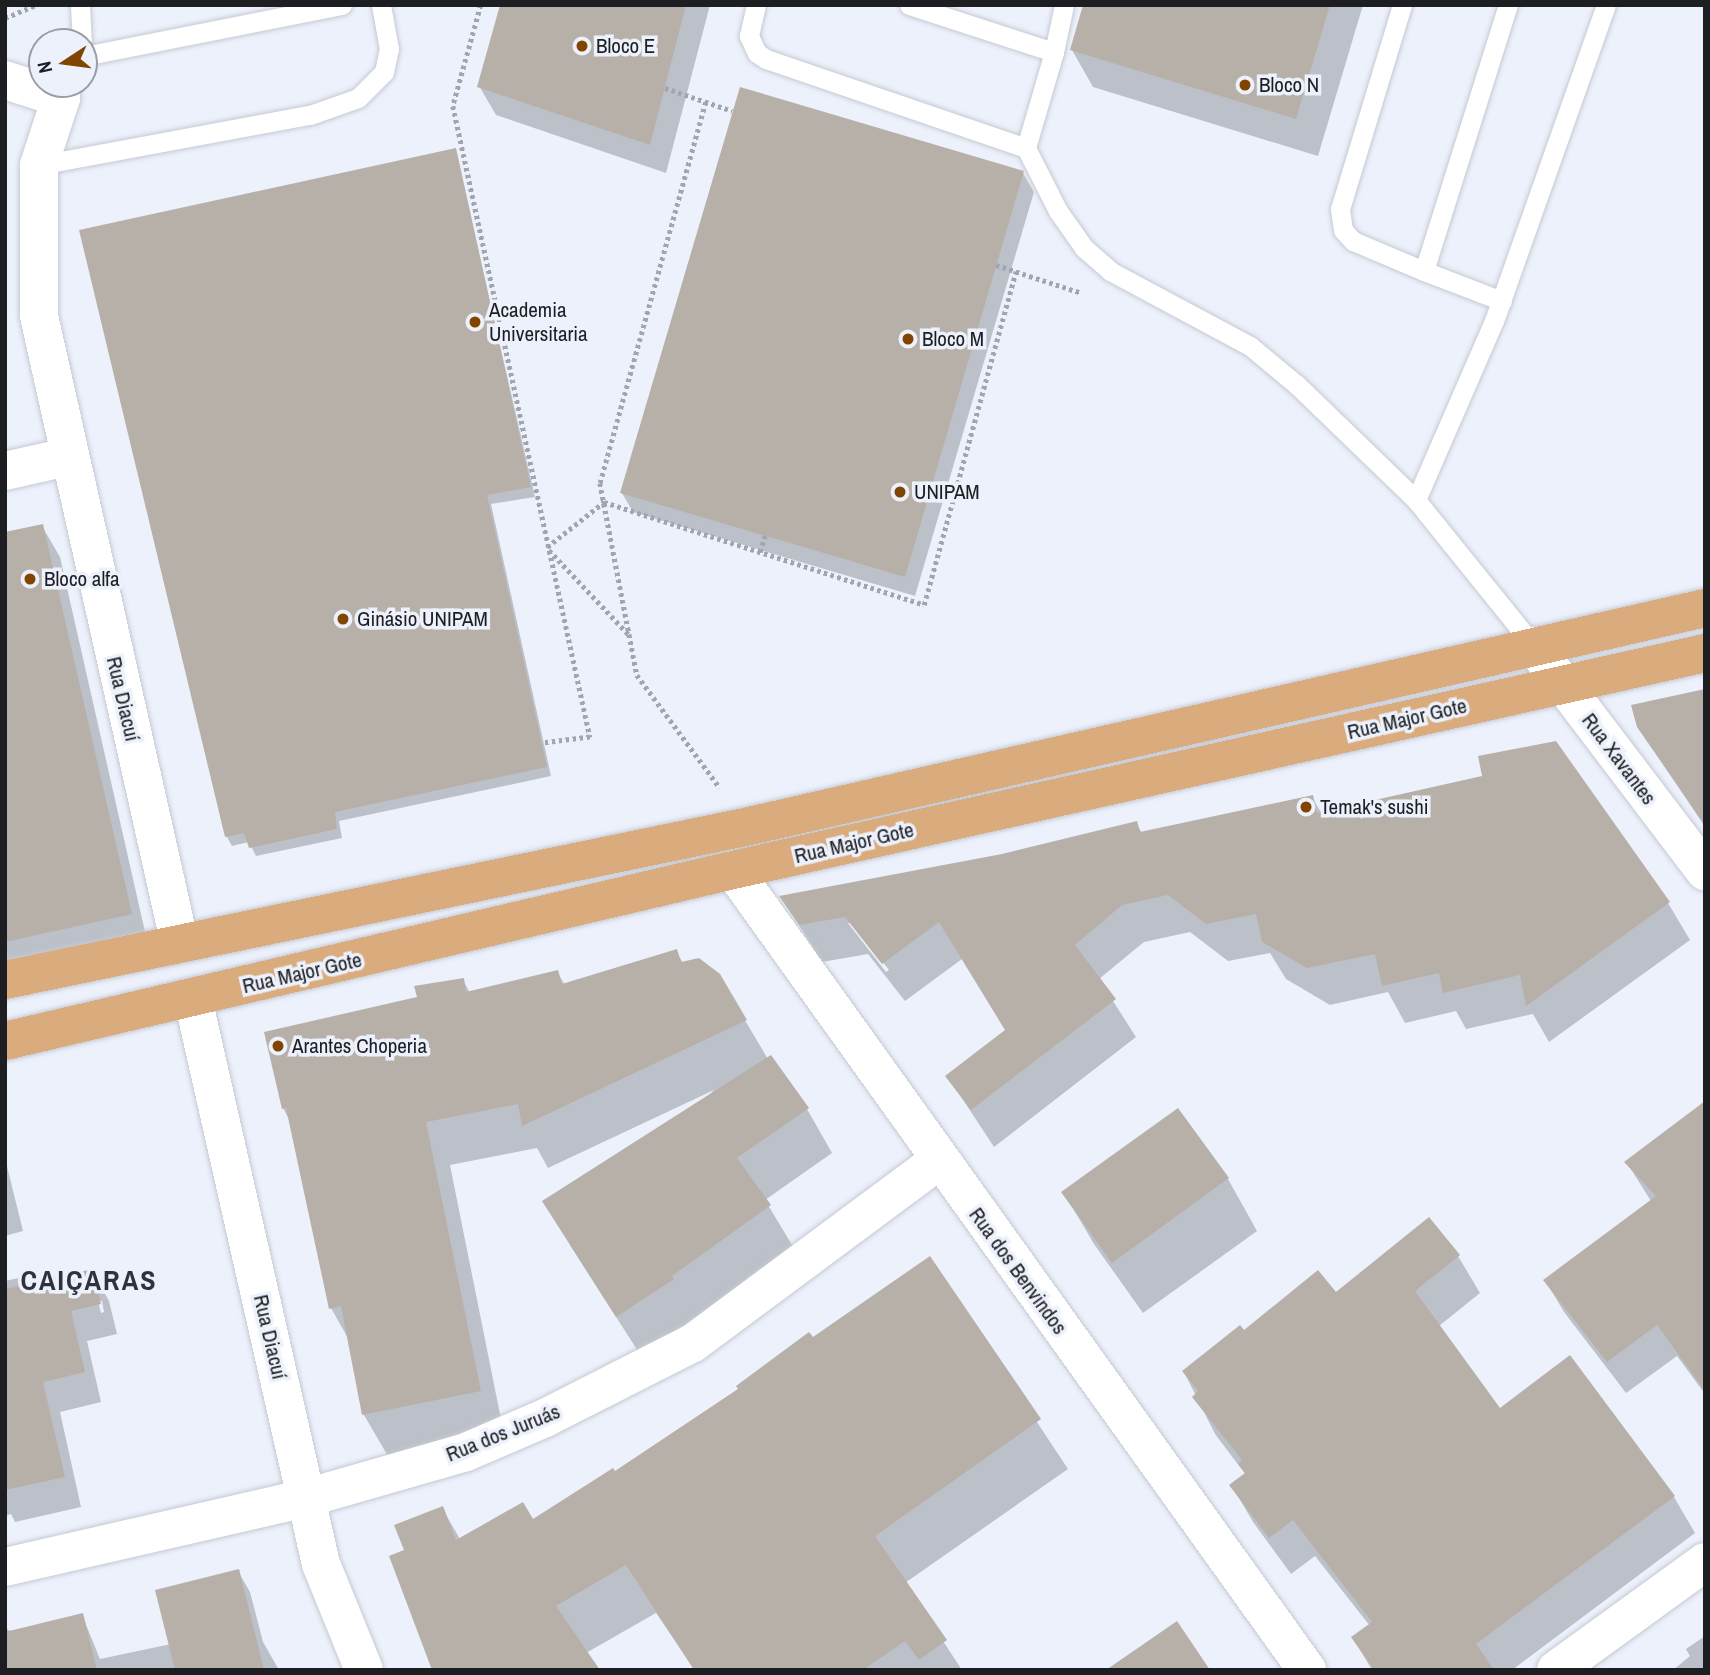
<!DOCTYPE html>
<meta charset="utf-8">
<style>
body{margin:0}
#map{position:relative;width:1710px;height:1675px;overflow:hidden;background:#ecf1fb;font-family:"Archivo Narrow",sans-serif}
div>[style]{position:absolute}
.shadow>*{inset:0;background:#0003}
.building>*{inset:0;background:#b7b0a8}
.path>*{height:4.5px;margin-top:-2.25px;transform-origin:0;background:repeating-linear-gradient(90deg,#a1a5ad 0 3.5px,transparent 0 7px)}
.roads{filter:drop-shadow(0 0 2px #c5c9d3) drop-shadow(0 0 2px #c5c9d3)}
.lane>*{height:19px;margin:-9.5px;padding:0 9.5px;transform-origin:9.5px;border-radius:9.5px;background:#fff}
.street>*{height:38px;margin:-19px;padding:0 19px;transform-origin:19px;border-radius:19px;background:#fff}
.primary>*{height:38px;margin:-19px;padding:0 19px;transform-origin:19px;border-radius:19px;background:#d9ab7d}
.dots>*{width:19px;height:19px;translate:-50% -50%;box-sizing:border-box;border:4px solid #ecf1fb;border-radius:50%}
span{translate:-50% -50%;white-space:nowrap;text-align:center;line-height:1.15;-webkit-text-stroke:7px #ecf1fb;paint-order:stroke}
.poi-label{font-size:21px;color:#1c1e21}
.left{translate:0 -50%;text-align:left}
.street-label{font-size:21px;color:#1c1e21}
.district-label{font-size:28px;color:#2f323a;font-weight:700;letter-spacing:2px}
.frame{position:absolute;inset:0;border:7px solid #1c1e21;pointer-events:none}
.north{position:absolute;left:28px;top:28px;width:70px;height:70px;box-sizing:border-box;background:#ecf1fb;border:2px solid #999da4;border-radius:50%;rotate:257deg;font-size:19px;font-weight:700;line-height:28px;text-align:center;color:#1c1e21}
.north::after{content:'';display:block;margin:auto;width:24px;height:32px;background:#824501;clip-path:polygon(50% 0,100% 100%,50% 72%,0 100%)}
</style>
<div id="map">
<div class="shadow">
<div style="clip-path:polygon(502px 5px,710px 5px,666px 173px,496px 115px,479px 86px)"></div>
<div style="clip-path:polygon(1085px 5px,1363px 5px,1318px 156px,1093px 87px,1072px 50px)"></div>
<div style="clip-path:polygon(455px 150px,535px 497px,491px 504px,551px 776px,339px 821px,342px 838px,256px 856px,249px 842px,232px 846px,227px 837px,81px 231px)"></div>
<div style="clip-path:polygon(1023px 173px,1034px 192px,915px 596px,633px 512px,622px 493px)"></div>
<div style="clip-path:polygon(42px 526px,60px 557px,148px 945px,5px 961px,5px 534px)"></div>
<div style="clip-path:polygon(1705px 691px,1705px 827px,1638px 727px)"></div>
<div style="clip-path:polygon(evenodd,1312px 797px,1322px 814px,1668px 903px,1690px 940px,1549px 1042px,1533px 1014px,1466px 1029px,1456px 1011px,1405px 1023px,1388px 992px,1330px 1005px,1286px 979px,1270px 953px,1228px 961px,1190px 932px,1144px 942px,1099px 979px,1136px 1037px,994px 1147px,948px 1077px,1006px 1031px,962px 959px,905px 1001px,868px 954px,822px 962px,781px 897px,1003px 856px,1136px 823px,1142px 833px,1312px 797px,848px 923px,852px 923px,889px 970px,886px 972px,848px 923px)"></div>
<div style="clip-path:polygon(676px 951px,683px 963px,718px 975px,768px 1059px,807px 1109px,832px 1153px,765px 1200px,795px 1250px,643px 1359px,570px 1245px,714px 1090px,548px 1168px,537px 1148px,450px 1165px,504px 1434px,389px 1458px,364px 1415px,349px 1340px,331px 1308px,291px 1123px,283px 1108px,419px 999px,463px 980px,470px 993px,557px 972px,565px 985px)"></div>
<div style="clip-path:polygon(1705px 1104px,1705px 1394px,1677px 1356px,1626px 1393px,1564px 1312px,1545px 1280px,1651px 1201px,1627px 1163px)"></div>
<div style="clip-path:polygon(5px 1158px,23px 1231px,5px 1236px)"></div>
<div style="clip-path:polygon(1228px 1179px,1257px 1231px,1143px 1313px,1094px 1244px,1064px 1193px)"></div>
<div style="clip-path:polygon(1458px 1256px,1480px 1293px,1439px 1326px,1499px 1410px,1674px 1497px,1695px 1533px,1512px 1670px,1372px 1670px,1353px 1638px,1370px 1626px,1315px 1556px,1291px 1574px,1253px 1522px,1232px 1486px,1246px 1475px,1215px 1434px,1184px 1372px,1244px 1333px,1336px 1295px)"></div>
<div style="clip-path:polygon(929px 1259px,1068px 1469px,905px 1583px,962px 1670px,695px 1670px,656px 1613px,586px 1653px,406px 1551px,442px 1508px,460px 1539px,532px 1522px,614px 1474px)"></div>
<div style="clip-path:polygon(evenodd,92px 1271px,109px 1301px,117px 1334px,87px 1341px,101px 1402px,60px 1412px,81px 1507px,15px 1522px,11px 1514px,5px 1516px,5px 1281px,19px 1278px,24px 1286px,92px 1271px,98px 1301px,102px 1301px,104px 1312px,101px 1313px,98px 1301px)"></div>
<div style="clip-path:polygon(238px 1571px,250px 1592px,263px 1642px,279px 1670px,5px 1670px,5px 1628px,12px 1632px,82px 1615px,100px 1659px,171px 1644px)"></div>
<div style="clip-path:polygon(1705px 1636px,1705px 1670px,1673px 1670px,1690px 1656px,1686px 1649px)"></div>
</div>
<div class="building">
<div style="clip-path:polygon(500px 5px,686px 5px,650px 145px,477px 87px)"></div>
<div style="clip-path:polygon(1083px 5px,1330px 5px,1296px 119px,1070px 50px)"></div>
<div style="clip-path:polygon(740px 87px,1024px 171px,905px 577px,620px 493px)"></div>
<div style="clip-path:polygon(456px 148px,531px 487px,487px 495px,547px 767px,335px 812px,337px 829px,249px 848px,244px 833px,225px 837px,79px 230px)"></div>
<div style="clip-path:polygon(43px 524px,132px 914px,5px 942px,5px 532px)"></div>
<div style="clip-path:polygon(1705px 689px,1705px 825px,1637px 727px,1631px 705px)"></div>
<div style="clip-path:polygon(1556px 741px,1670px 902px,1526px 1006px,1520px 975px,1443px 993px,1439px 973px,1382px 986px,1375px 954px,1307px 968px,1262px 942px,1256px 914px,1206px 924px,1168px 895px,1122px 905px,1075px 945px,1116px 999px,971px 1110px,945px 1076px,1005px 1030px,939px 922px,882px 964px,845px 917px,799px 925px,779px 896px,1002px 854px,1137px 821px,1140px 832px,1313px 795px,1317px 813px,1482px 776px,1478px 756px)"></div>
<div style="clip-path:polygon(677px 949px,681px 962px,699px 958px,720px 974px,747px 1020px,522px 1126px,518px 1104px,426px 1122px,481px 1391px,362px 1415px,341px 1306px,329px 1309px,286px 1108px,282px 1109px,264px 1032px,417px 997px,414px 986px,464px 978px,466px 992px,558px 970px,562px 984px)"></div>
<div style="clip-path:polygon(771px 1055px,809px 1108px,737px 1158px,771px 1205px,672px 1276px,674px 1279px,616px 1317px,542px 1201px)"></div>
<div style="clip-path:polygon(1705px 1101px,1705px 1391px,1657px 1325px,1607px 1362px,1543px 1280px,1656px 1196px,1624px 1162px)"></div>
<div style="clip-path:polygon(1178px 1108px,1229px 1178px,1112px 1263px,1061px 1192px)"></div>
<div style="clip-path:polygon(1429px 1217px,1460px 1255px,1415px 1291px,1500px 1408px,1570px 1355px,1675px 1496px,1476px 1644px,1494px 1670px,1374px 1670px,1351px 1637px,1372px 1622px,1293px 1520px,1269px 1538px,1229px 1485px,1245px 1473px,1238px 1464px,1242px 1460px,1192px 1397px,1198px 1391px,1182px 1371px,1240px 1325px,1244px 1330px,1318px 1270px,1336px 1292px)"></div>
<div style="clip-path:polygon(930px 1256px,1041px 1419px,875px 1536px,947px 1640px,919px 1660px,905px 1641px,863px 1670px,694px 1670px,626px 1565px,556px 1606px,600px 1670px,432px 1670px,389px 1556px,404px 1550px,394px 1525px,443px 1506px,456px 1540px,523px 1502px,533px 1519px,613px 1468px,615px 1471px,738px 1389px,736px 1386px,809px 1332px,813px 1337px)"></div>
<div style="clip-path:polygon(93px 1269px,101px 1304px,71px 1311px,85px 1372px,43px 1382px,65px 1477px,5px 1490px,5px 1289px)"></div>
<div style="clip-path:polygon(239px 1569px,264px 1670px,175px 1670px,155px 1590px)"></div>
<div style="clip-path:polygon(83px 1613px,97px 1670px,5px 1670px,5px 1632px)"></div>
<div style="clip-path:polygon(1177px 1621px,1210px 1670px,1106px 1670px)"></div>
</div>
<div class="path">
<div style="left:481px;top:5px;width:105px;rotate:105.5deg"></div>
<div style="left:453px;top:106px;width:646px;rotate:77.75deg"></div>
<div style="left:590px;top:737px;width:48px;rotate:172.9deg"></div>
<div style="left:5px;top:18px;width:33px;rotate:-23deg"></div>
<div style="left:665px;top:88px;width:71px;rotate:18.9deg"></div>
<div style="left:706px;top:102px;width:395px;rotate:105.5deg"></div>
<div style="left:600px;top:483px;width:196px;rotate:79.1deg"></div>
<div style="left:637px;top:675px;width:140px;rotate:53.7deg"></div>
<div style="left:996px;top:265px;width:90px;rotate:18deg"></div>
<div style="left:547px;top:547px;width:73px;rotate:-38.3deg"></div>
<div style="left:604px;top:502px;width:336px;rotate:17.8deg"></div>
<div style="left:924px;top:605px;width:346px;rotate:-74.6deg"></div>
<div style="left:549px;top:550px;width:117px;rotate:46.7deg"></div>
<div style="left:760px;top:552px;width:17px;rotate:-73deg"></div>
</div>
<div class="roads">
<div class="lane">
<div style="left:80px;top:5px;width:37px;rotate:87deg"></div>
<div style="left:756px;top:5px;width:32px;rotate:103deg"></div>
<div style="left:749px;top:36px;width:19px;rotate:65deg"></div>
<div style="left:757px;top:53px;width:11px;rotate:34deg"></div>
<div style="left:766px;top:59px;width:275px;rotate:18.9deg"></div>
<div style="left:909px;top:5px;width:152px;rotate:18deg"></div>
<div style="left:1054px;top:52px;width:100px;rotate:106.3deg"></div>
<div style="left:1026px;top:148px;width:71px;rotate:63.1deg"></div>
<div style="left:1058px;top:211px;width:45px;rotate:54.9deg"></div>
<div style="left:1084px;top:248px;width:35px;rotate:41deg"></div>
<div style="left:1110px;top:271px;width:159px;rotate:28.2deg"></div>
<div style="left:1250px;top:346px;width:61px;rotate:39.7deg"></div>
<div style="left:1297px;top:385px;width:165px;rotate:44deg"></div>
<div style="left:1416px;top:500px;width:188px;rotate:51.1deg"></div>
<div style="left:1402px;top:5px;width:213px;rotate:106.9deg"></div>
<div style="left:1340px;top:209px;width:21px;rotate:82deg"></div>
<div style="left:1343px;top:230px;width:15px;rotate:48deg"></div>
<div style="left:1353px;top:241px;width:77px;rotate:22.9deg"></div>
<div style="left:1054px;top:52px;width:48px;rotate:-78deg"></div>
<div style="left:84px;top:56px;width:263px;rotate:-11.2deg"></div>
<div style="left:39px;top:165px;width:276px;rotate:-10.5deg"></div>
<div style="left:310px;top:115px;width:51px;rotate:-19.5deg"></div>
<div style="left:358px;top:98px;width:37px;rotate:-45deg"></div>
<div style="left:384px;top:72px;width:24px;rotate:-78deg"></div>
<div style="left:389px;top:49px;width:45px;rotate:-100.3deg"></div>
<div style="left:1502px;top:301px;width:84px;rotate:-159deg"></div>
<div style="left:1424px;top:271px;width:279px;rotate:-72.5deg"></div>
<div style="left:1416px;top:500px;width:195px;rotate:-66.5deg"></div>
<div style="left:1494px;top:321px;width:335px;rotate:-70.5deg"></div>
</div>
<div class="street">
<div style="left:5px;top:80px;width:59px;rotate:17.8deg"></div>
<div style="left:61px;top:98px;width:71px;rotate:108.2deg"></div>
<div style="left:39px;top:165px;width:151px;rotate:90deg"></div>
<div style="left:39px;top:316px;width:640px;rotate:77.37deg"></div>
<div style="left:5px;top:471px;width:64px;rotate:-12.7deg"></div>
<div style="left:1534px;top:646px;width:283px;rotate:52.8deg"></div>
<div style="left:733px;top:870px;width:985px;rotate:54.34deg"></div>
<div style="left:193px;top:999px;width:579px;rotate:77.24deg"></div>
<div style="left:321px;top:1564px;width:114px;rotate:67.9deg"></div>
<div style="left:5px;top:1567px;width:309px;rotate:-12.9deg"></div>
<div style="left:306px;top:1498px;width:166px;rotate:-16deg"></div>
<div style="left:466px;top:1452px;width:86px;rotate:-23.3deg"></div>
<div style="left:545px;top:1418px;width:166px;rotate:-26.9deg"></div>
<div style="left:693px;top:1343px;width:305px;rotate:-36.6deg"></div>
<div style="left:1556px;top:1670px;width:184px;rotate:-35.9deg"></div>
</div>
<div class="primary">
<div style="left:5px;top:980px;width:756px;rotate:-11.68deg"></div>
<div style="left:745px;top:827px;width:985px;rotate:-12.85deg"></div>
<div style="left:5px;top:1041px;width:748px;rotate:-13.22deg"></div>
<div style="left:733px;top:870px;width:996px;rotate:-12.58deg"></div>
</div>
</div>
<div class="dots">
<div style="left:582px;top:46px;background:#824501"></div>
<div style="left:1245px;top:85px;background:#824501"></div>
<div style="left:475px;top:322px;background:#824501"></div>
<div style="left:908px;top:339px;background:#824501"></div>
<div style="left:900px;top:492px;background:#824501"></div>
<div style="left:30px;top:579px;background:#824501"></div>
<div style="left:343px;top:619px;background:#824501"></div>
<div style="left:1306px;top:807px;background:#824501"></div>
<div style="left:278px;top:1046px;background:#824501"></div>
</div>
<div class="poi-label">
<span class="left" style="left:596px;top:46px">Bloco E</span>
<span class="left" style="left:1259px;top:85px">Bloco N</span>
<span class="left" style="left:489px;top:322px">Academia<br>Universitaria</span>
<span class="left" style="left:922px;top:339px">Bloco M</span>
<span class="left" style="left:914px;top:492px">UNIPAM</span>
<span class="left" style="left:44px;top:579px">Bloco alfa</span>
<span class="left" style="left:357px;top:619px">Ginásio UNIPAM</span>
<span class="left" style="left:1320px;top:807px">Temak's sushi</span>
<span class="left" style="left:292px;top:1046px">Arantes Choperia</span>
</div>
<div class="street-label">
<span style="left:123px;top:699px;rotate:77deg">Rua Diacuí</span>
<span style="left:1407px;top:719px;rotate:-13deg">Rua Major Gote</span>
<span style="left:1619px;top:759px;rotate:53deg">Rua Xavantes</span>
<span style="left:854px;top:843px;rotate:-13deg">Rua Major Gote</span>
<span style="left:302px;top:973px;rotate:-13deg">Rua Major Gote</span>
<span style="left:1018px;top:1271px;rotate:54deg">Rua dos Benvindos</span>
<span style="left:270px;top:1337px;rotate:77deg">Rua Diacuí</span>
<span style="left:503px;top:1433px;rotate:-22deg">Rua dos Juruás</span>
</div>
<div class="district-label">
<span style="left:89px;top:1280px">CAIÇARAS</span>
</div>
<div class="frame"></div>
<div class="north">N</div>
</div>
